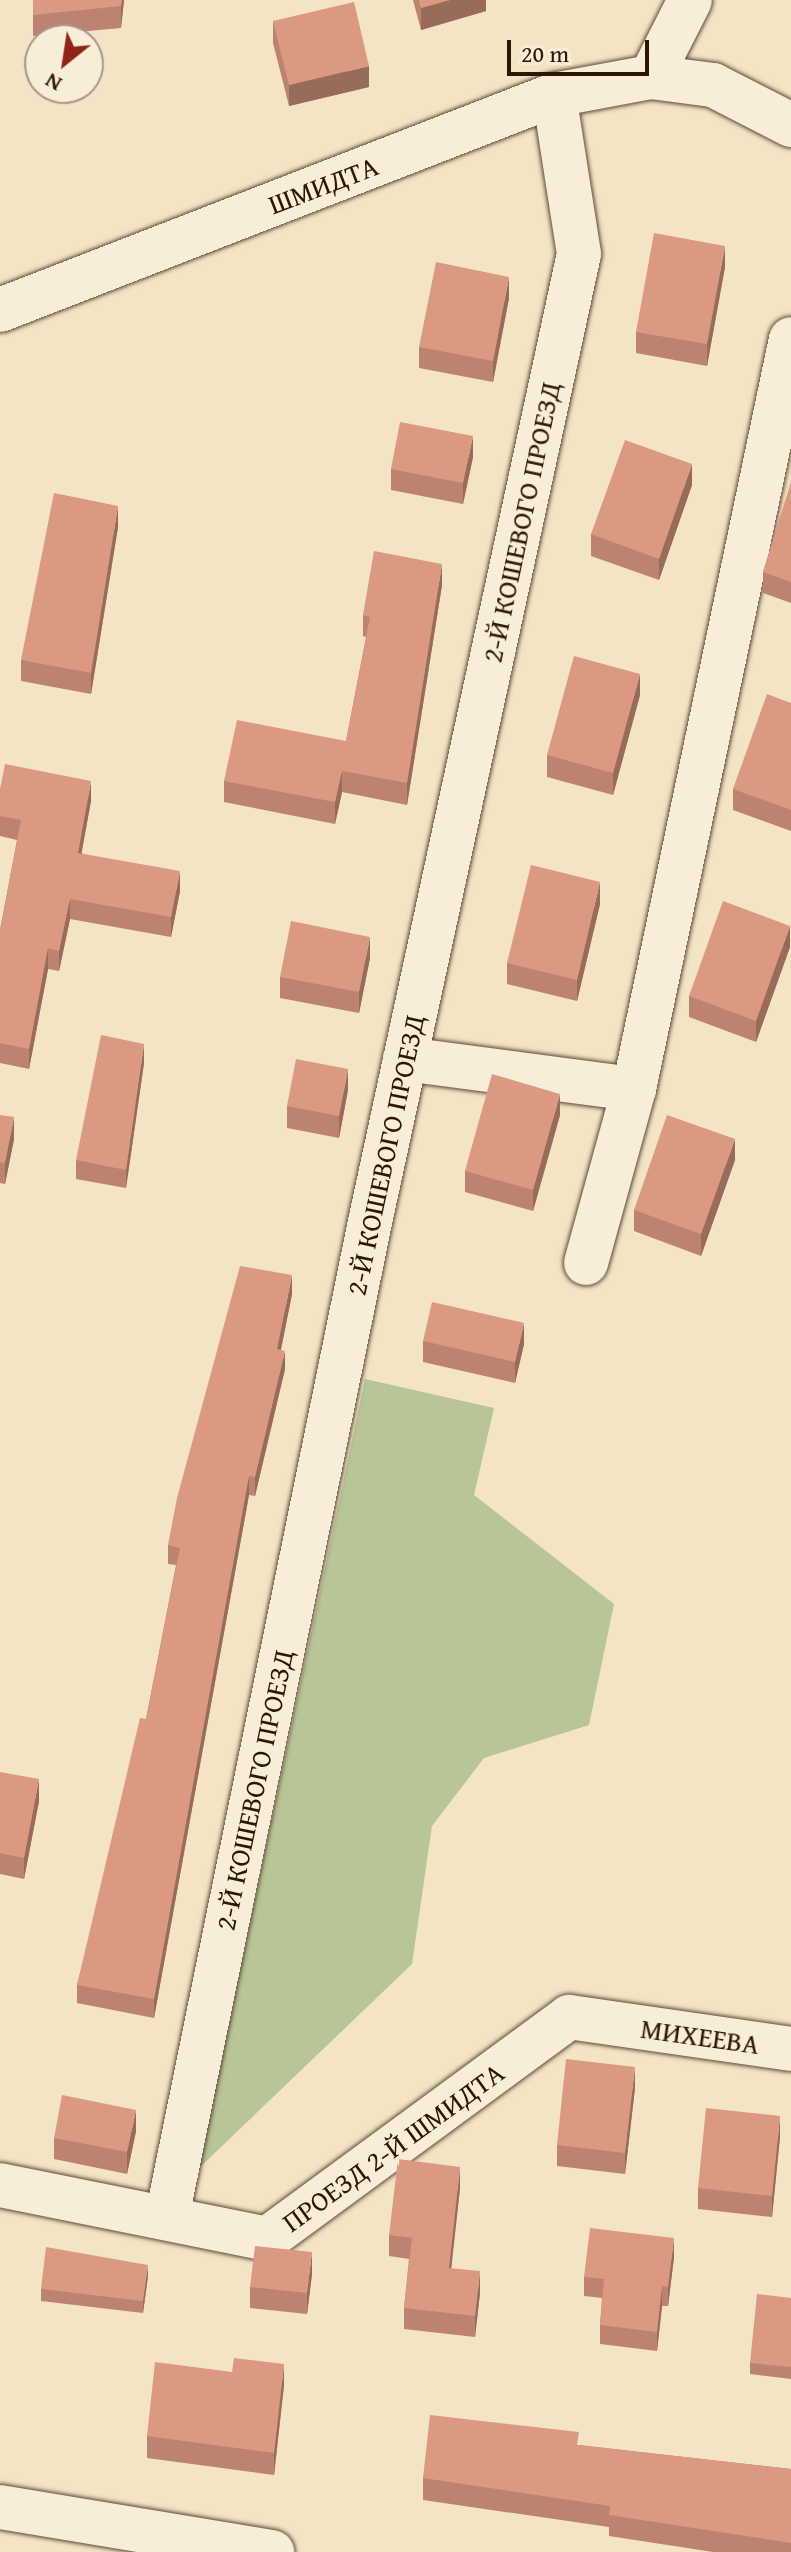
<!DOCTYPE html>
<meta charset="utf-8">
<style>
body{margin:0}
#map{position:relative;width:791px;height:2552px;overflow:hidden;background:#f3e4c4;font-family:"Gentium Book Plus",serif}
div>[style]{position:absolute}
.green>*{inset:0;background:#b8c596}
.roads{filter:drop-shadow(0 0 2px #5e4a36) drop-shadow(0 0 2px #5e4a36)}
.minor>*{height:44px;margin:-22px;padding:0 22px;transform-origin:22px;border-radius:22px;background:#f7edd9}
.wall>*{inset:0;background:#bc8470}
.shaded-wall>*{inset:0;background:#996b5b}
.building>*{inset:0;background:#db9982}
span{translate:-50% -50%;white-space:nowrap;text-align:center;line-height:1.15;-webkit-text-stroke:7px #f7edd9;paint-order:stroke}
.street-label{font-size:28px;color:#2d1606}
.north{position:absolute;left:24px;top:24px;width:80px;height:80px;box-sizing:border-box;background:#f7edd9;border:2px solid #a69785;border-radius:50%;rotate:210deg;font-size:22px;font-weight:700;line-height:32px;text-align:center;color:#2d1606}
.north::after{content:'';display:block;margin:auto;width:28px;height:36px;background:#8f2418;clip-path:polygon(50% 0,100% 100%,50% 72%,0 100%)}
.scale{position:absolute;left:507px;top:40px;width:142px;height:36px;box-sizing:border-box;border:4px solid #2d1606;border-top:0;padding-left:10px;font-size:24px;line-height:28px;white-space:nowrap;color:#2d1606;-webkit-text-stroke:6px #f7edd9;paint-order:stroke}
</style>
<div id="map">
<div class="green">
<div style="clip-path:polygon(365px 1379px,494px 1408px,474px 1495px,614px 1604px,589px 1725px,484px 1758px,432px 1826px,412px 1964px,198px 2169px)"></div>
</div>
<div class="roads">
<div class="minor">
<div style="left:651px;top:77px;width:86px;rotate:-63.1deg"></div>
<div style="left:0;top:310px;width:594px;rotate:-21.21deg"></div>
<div style="left:554px;top:95px;width:99px;rotate:-10.5deg"></div>
<div style="left:651px;top:77px;width:63px;rotate:7.4deg"></div>
<div style="left:713px;top:85px;width:88px;rotate:27.1deg"></div>
<div style="left:405px;top:1059px;width:231px;rotate:7.5deg"></div>
<div style="left:586px;top:1263px;width:180px;rotate:-74.6deg"></div>
<div style="left:634px;top:1089px;width:766px;rotate:-78.18deg"></div>
<div style="left:0;top:2185px;width:272px;rotate:11.4deg"></div>
<div style="left:267px;top:2239px;width:375px;rotate:-36.3deg"></div>
<div style="left:569px;top:2017px;width:224px;rotate:8.2deg"></div>
<div style="left:167px;top:2217px;width:1015px;rotate:-78.47deg"></div>
<div style="left:370px;top:1222px;width:990px;rotate:-77.82deg"></div>
<div style="left:579px;top:254px;width:161px;rotate:-98.9deg"></div>
<div style="left:0;top:2507px;width:276px;rotate:9.4deg"></div>
</div>
</div>
<div class="wall">
<div style="clip-path:polygon(33px 0,124px 0,121px 28px,33px 36px)"></div>
<div style="clip-path:polygon(413px 0,486px 0,486px 11px,421px 30px)"></div>
<div style="clip-path:polygon(273px 21px,369px 87px,289px 106px,273px 43px)"></div>
<div style="clip-path:polygon(725px 267px,707px 366px,636px 353px,636px 332px)"></div>
<div style="clip-path:polygon(509px 298px,493px 382px,419px 368px,419px 347px)"></div>
<div style="clip-path:polygon(473px 457px,463px 504px,391px 490px,391px 469px)"></div>
<div style="clip-path:polygon(791px 483px,791px 603px,763px 593px,763px 572px)"></div>
<div style="clip-path:polygon(692px 485px,659px 580px,591px 556px,591px 534px)"></div>
<div style="clip-path:polygon(118px 527px,91px 694px,21px 681px,21px 660px)"></div>
<div style="clip-path:polygon(442px 585px,407px 805px,342px 792px,335px 824px,224px 802px,224px 781px,346px 741px,366px 637px,363px 636px,363px 615px)"></div>
<div style="clip-path:polygon(640px 695px,613px 795px,547px 777px,547px 755px)"></div>
<div style="clip-path:polygon(791px 703px,791px 831px,733px 810px,733px 789px)"></div>
<div style="clip-path:polygon(0 789px,91px 801px,81px 853px,180px 891px,171px 937px,70px 919px,59px 971px,48px 969px,29px 1069px,0 1063px,0 930px,17px 840px,0 836px)"></div>
<div style="clip-path:polygon(600px 904px,577px 1001px,507px 984px,507px 963px)"></div>
<div style="clip-path:polygon(790px 947px,756px 1042px,689px 1017px,689px 996px)"></div>
<div style="clip-path:polygon(370px 958px,359px 1013px,280px 998px,280px 977px)"></div>
<div style="clip-path:polygon(144px 1063px,126px 1188px,76px 1179px,76px 1160px)"></div>
<div style="clip-path:polygon(348px 1090px,339px 1138px,287px 1128px,287px 1106px)"></div>
<div style="clip-path:polygon(0 1115px,14px 1139px,5px 1184px,0 1183px)"></div>
<div style="clip-path:polygon(560px 1115px,533px 1211px,465px 1192px,465px 1171px)"></div>
<div style="clip-path:polygon(735px 1160px,701px 1256px,634px 1231px,634px 1210px)"></div>
<div style="clip-path:polygon(292px 1294px,281px 1350px,285px 1369px,255px 1496px,249px 1495px,154px 2018px,77px 2003px,77px 1985px,146px 1719px,176px 1565px,168px 1564px,168px 1545px)"></div>
<div style="clip-path:polygon(423px 1341px,524px 1344px,515px 1383px,423px 1362px)"></div>
<div style="clip-path:polygon(0 1772px,39px 1801px,24px 1879px,0 1874px)"></div>
<div style="clip-path:polygon(635px 2088px,625px 2174px,557px 2166px,557px 2145px)"></div>
<div style="clip-path:polygon(136px 2131px,127px 2174px,54px 2159px,54px 2138px)"></div>
<div style="clip-path:polygon(780px 2137px,772px 2217px,698px 2209px,698px 2188px)"></div>
<div style="clip-path:polygon(460px 2188px,451px 2268px,480px 2293px,475px 2337px,404px 2329px,404px 2308px,409px 2259px,389px 2256px,389px 2235px)"></div>
<div style="clip-path:polygon(674px 2257px,668px 2306px,662px 2306px,657px 2351px,600px 2344px,600px 2325px,602px 2298px,584px 2296px,584px 2277px)"></div>
<div style="clip-path:polygon(312px 2274px,307px 2314px,250px 2308px,250px 2287px)"></div>
<div style="clip-path:polygon(148px 2276px,143px 2313px,41px 2301px,41px 2289px)"></div>
<div style="clip-path:polygon(791px 2298px,791px 2379px,750px 2374px,750px 2363px)"></div>
<div style="clip-path:polygon(232px 2372px,284px 2385px,274px 2475px,147px 2458px,147px 2436px)"></div>
<div style="clip-path:polygon(579px 2445px,791px 2469px,791px 2552px,713px 2552px,609px 2536px,609px 2527px,423px 2500px,423px 2478px)"></div>
</div>
<div class="shaded-wall">
<div style="clip-path:polygon(122px 0,124px 0,121px 28px,121px 6px)"></div>
<div style="clip-path:polygon(450px 0,486px 0,486px 11px,421px 30px,421px 8px)"></div>
<div style="clip-path:polygon(369px 66px,369px 87px,289px 106px,289px 85px)"></div>
<div style="clip-path:polygon(725px 246px,725px 267px,707px 366px,707px 344px)"></div>
<div style="clip-path:polygon(509px 277px,509px 298px,493px 382px,493px 361px)"></div>
<div style="clip-path:polygon(473px 436px,473px 457px,463px 504px,463px 483px)"></div>
<div style="clip-path:polygon(692px 464px,692px 485px,659px 580px,659px 559px)"></div>
<div style="clip-path:polygon(118px 506px,118px 527px,91px 694px,91px 673px)"></div>
<div style="clip-path:polygon(442px 564px,442px 585px,407px 805px,407px 783px)"></div>
<div style="clip-path:polygon(640px 674px,640px 695px,613px 795px,613px 773px)"></div>
<div style="clip-path:polygon(342px 771px,342px 792px,335px 824px,335px 802px)"></div>
<div style="clip-path:polygon(91px 781px,91px 801px,78px 873px,78px 853px)"></div>
<div style="clip-path:polygon(180px 871px,180px 891px,171px 937px,171px 917px)"></div>
<div style="clip-path:polygon(600px 882px,600px 904px,577px 1001px,577px 980px)"></div>
<div style="clip-path:polygon(70px 899px,70px 919px,59px 971px,59px 951px)"></div>
<div style="clip-path:polygon(790px 926px,790px 947px,756px 1042px,756px 1021px)"></div>
<div style="clip-path:polygon(370px 937px,370px 958px,359px 1013px,359px 992px)"></div>
<div style="clip-path:polygon(48px 948px,48px 969px,29px 1069px,29px 1049px)"></div>
<div style="clip-path:polygon(144px 1044px,144px 1063px,126px 1188px,126px 1170px)"></div>
<div style="clip-path:polygon(348px 1069px,348px 1090px,339px 1138px,339px 1116px)"></div>
<div style="clip-path:polygon(560px 1094px,560px 1115px,533px 1211px,533px 1190px)"></div>
<div style="clip-path:polygon(14px 1117px,14px 1139px,5px 1184px,5px 1163px)"></div>
<div style="clip-path:polygon(735px 1139px,735px 1160px,701px 1256px,701px 1234px)"></div>
<div style="clip-path:polygon(292px 1275px,292px 1294px,277px 1368px,277px 1349px)"></div>
<div style="clip-path:polygon(524px 1323px,524px 1344px,515px 1383px,515px 1362px)"></div>
<div style="clip-path:polygon(285px 1351px,285px 1369px,255px 1496px,255px 1477px)"></div>
<div style="clip-path:polygon(249px 1476px,249px 1495px,154px 2018px,154px 1999px)"></div>
<div style="clip-path:polygon(39px 1779px,39px 1801px,24px 1879px,24px 1858px)"></div>
<div style="clip-path:polygon(635px 2067px,635px 2088px,625px 2174px,625px 2153px)"></div>
<div style="clip-path:polygon(136px 2110px,136px 2131px,127px 2174px,127px 2152px)"></div>
<div style="clip-path:polygon(780px 2116px,780px 2137px,772px 2217px,772px 2196px)"></div>
<div style="clip-path:polygon(460px 2167px,460px 2188px,449px 2289px,449px 2268px)"></div>
<div style="clip-path:polygon(674px 2238px,674px 2257px,668px 2306px,668px 2287px)"></div>
<div style="clip-path:polygon(312px 2252px,312px 2274px,307px 2314px,307px 2293px)"></div>
<div style="clip-path:polygon(148px 2265px,148px 2276px,143px 2313px,143px 2301px)"></div>
<div style="clip-path:polygon(480px 2271px,480px 2293px,475px 2337px,475px 2316px)"></div>
<div style="clip-path:polygon(662px 2286px,662px 2306px,657px 2351px,657px 2332px)"></div>
<div style="clip-path:polygon(284px 2364px,284px 2385px,274px 2475px,274px 2453px)"></div>
</div>
<div class="building">
<div style="clip-path:polygon(33px 0,122px 0,121px 6px,33px 15px)"></div>
<div style="clip-path:polygon(419px 0,450px 0,421px 8px)"></div>
<div style="clip-path:polygon(354px 2px,369px 66px,289px 85px,273px 21px)"></div>
<div style="clip-path:polygon(654px 233px,725px 246px,707px 344px,636px 332px)"></div>
<div style="clip-path:polygon(436px 262px,509px 277px,493px 361px,419px 347px)"></div>
<div style="clip-path:polygon(400px 422px,473px 436px,463px 483px,391px 469px)"></div>
<div style="clip-path:polygon(625px 440px,692px 464px,659px 559px,591px 534px)"></div>
<div style="clip-path:polygon(791px 483px,791px 582px,763px 572px)"></div>
<div style="clip-path:polygon(54px 493px,118px 506px,91px 673px,21px 660px)"></div>
<div style="clip-path:polygon(374px 551px,442px 564px,407px 783px,342px 771px,335px 802px,224px 781px,237px 720px,346px 741px,370px 617px,363px 615px)"></div>
<div style="clip-path:polygon(574px 656px,640px 674px,613px 773px,547px 755px)"></div>
<div style="clip-path:polygon(767px 694px,791px 703px,791px 810px,733px 789px)"></div>
<div style="clip-path:polygon(5px 764px,91px 781px,78px 853px,180px 871px,171px 917px,70px 899px,59px 951px,48px 948px,29px 1049px,0 1043px,0 930px,21px 820px,0 816px,0 789px)"></div>
<div style="clip-path:polygon(531px 865px,600px 882px,577px 980px,507px 963px)"></div>
<div style="clip-path:polygon(723px 901px,790px 926px,756px 1021px,689px 996px)"></div>
<div style="clip-path:polygon(291px 921px,370px 937px,359px 992px,280px 977px)"></div>
<div style="clip-path:polygon(101px 1035px,144px 1044px,126px 1170px,76px 1160px)"></div>
<div style="clip-path:polygon(296px 1059px,348px 1069px,339px 1116px,287px 1106px)"></div>
<div style="clip-path:polygon(492px 1074px,560px 1094px,533px 1190px,465px 1171px)"></div>
<div style="clip-path:polygon(0 1115px,14px 1117px,5px 1163px,0 1162px)"></div>
<div style="clip-path:polygon(667px 1115px,735px 1139px,701px 1234px,634px 1210px)"></div>
<div style="clip-path:polygon(240px 1266px,292px 1275px,277px 1349px,285px 1351px,255px 1477px,249px 1476px,154px 1999px,77px 1985px,140px 1718px,146px 1719px,180px 1548px,168px 1545px,177px 1498px)"></div>
<div style="clip-path:polygon(432px 1302px,524px 1323px,515px 1362px,423px 1341px)"></div>
<div style="clip-path:polygon(0 1772px,39px 1779px,24px 1858px,0 1853px)"></div>
<div style="clip-path:polygon(566px 2059px,635px 2067px,625px 2153px,557px 2145px)"></div>
<div style="clip-path:polygon(62px 2095px,136px 2110px,127px 2152px,54px 2138px)"></div>
<div style="clip-path:polygon(706px 2108px,780px 2116px,772px 2196px,698px 2188px)"></div>
<div style="clip-path:polygon(398px 2159px,460px 2167px,449px 2268px,480px 2271px,475px 2316px,404px 2308px,412px 2238px,389px 2235px)"></div>
<div style="clip-path:polygon(590px 2228px,674px 2238px,668px 2287px,662px 2286px,657px 2332px,600px 2325px,604px 2279px,584px 2277px)"></div>
<div style="clip-path:polygon(255px 2246px,312px 2252px,307px 2293px,250px 2287px)"></div>
<div style="clip-path:polygon(46px 2247px,148px 2265px,143px 2301px,41px 2289px)"></div>
<div style="clip-path:polygon(757px 2294px,791px 2298px,791px 2367px,750px 2363px)"></div>
<div style="clip-path:polygon(234px 2358px,284px 2364px,274px 2453px,147px 2436px,155px 2362px,232px 2372px)"></div>
<div style="clip-path:polygon(430px 2415px,579px 2432px,577px 2445px,791px 2469px,791px 2543px,609px 2515px,610px 2506px,423px 2478px)"></div>
</div>
<div class="street-label">
<span style="left:323px;top:185px;rotate:-21deg">ШМИДТА</span>
<span style="left:521px;top:522px;rotate:-78deg">2-Й КОШЕВОГО ПРОЕЗД</span>
<span style="left:385px;top:1155px;rotate:-78deg">2-Й КОШЕВОГО ПРОЕЗД</span>
<span style="left:254px;top:1790px;rotate:-78deg">2-Й КОШЕВОГО ПРОЕЗД</span>
<span style="left:700px;top:2036px;rotate:8deg">МИХЕЕВА</span>
<span style="left:393px;top:2147px;rotate:-36deg">ПРОЕЗД 2-Й ШМИДТА</span>
</div>
<div class="north">N</div>
<div class="scale">20 m</div>
</div>
